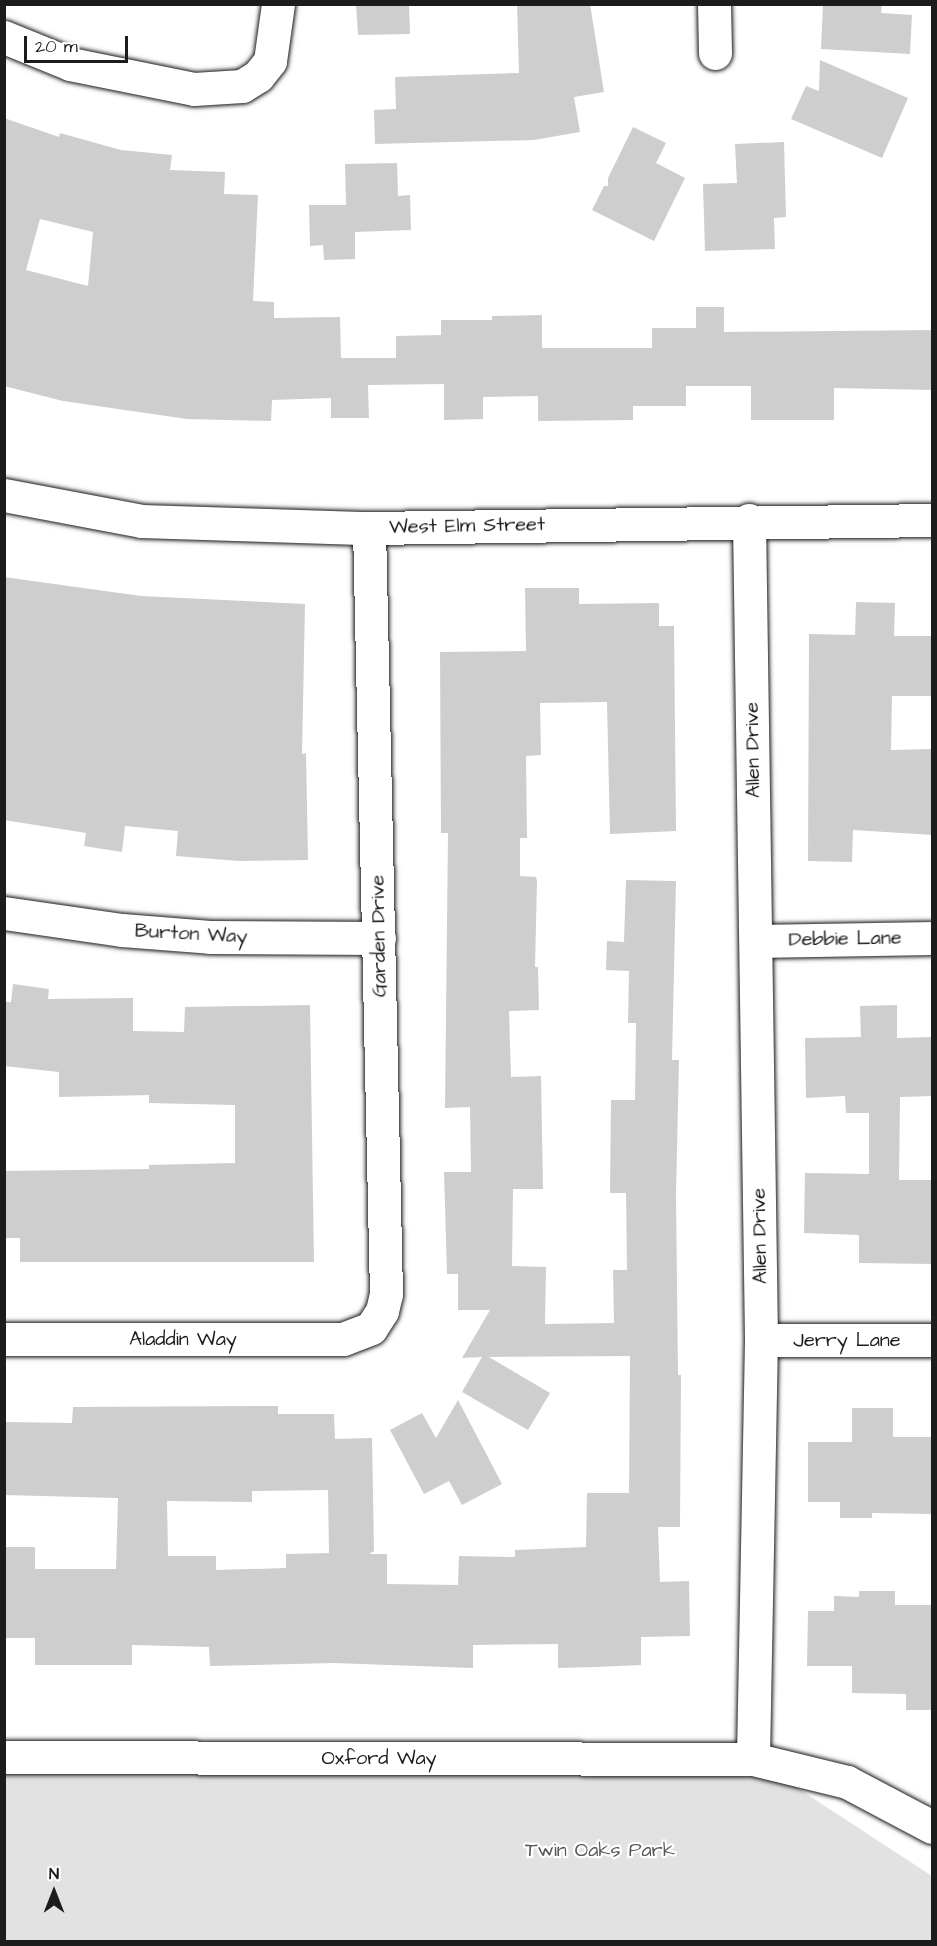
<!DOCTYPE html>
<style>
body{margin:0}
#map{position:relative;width:937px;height:1946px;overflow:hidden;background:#fff;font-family:"Architects Daughter",sans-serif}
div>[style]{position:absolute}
.green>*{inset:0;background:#e2e2e2}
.building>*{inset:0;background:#cecece}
.roads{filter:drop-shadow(0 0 2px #1c1c1c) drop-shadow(0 0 2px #1c1c1c)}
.street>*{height:33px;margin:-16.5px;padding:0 16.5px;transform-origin:16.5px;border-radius:16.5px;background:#fff}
.secondary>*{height:33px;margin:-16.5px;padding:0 16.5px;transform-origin:16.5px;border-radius:16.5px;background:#fff}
span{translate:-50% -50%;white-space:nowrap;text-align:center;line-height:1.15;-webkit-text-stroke:4.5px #fff;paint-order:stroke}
.street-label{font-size:20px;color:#1c1c1c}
.park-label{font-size:20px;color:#575757}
.frame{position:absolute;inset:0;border:6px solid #1c1c1c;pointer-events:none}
.north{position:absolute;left:24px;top:1862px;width:60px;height:60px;-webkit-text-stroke:4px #fff;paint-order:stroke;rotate:0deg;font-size:16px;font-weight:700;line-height:24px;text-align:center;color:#1c1c1c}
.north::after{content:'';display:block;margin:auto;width:21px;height:27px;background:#1c1c1c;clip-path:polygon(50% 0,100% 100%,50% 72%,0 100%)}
.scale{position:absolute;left:24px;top:36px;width:104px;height:27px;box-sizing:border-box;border:3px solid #1c1c1c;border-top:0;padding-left:8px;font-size:18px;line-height:21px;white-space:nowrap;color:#1c1c1c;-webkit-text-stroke:4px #fff;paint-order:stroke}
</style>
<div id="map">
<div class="green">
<div style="clip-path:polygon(5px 1757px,753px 1759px,932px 1876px,932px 1941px,5px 1942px)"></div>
</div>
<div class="building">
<div style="clip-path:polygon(356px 4px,409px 4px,410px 34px,358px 35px)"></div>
<div style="clip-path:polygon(517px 4px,590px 4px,604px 92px,574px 97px,580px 132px,534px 140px,375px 144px,374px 110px,396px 109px,395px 77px,519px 73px)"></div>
<div style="clip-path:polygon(823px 4px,882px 4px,881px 13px,912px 15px,910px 54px,821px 49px)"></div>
<div style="clip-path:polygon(820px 60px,908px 98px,882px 158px,791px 119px,806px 86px,819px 91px)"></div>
<div style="clip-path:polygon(evenodd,4px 118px,59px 137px,60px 133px,121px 150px,172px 155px,170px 170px,225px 172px,224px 194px,258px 195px,253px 301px,274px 302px,274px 318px,340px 317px,341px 358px,396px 358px,396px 336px,441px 335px,441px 320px,492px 320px,492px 316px,542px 315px,542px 348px,652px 348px,652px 328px,696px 328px,696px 307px,724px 307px,724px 332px,933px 330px,933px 390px,834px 388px,834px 420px,751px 420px,751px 386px,686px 386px,686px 406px,633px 406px,633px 420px,538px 421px,538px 396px,483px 397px,483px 419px,444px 420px,444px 384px,368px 385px,369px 418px,331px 418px,331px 398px,272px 400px,271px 421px,187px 419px,63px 401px,4px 386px,4px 118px,40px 219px,93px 232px,88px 286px,26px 270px,40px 219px)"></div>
<div style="clip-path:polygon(633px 127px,666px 143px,656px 163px,685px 178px,654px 241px,592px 210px,604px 186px,608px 186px,608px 178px)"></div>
<div style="clip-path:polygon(784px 142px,786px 217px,774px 218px,775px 249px,705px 251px,703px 184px,737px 183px,735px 144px)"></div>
<div style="clip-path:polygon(397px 163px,398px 196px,410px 195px,411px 230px,355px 232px,355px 259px,324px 260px,323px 245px,310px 246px,309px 205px,346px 205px,345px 164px)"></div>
<div style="clip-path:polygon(4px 577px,141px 596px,305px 604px,302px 754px,306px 753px,308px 860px,239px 861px,176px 856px,178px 831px,125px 826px,122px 852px,84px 846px,86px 833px,4px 820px)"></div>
<div style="clip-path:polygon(evenodd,525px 588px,579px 588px,579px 604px,659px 603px,659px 626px,674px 626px,676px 831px,610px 834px,607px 702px,540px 703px,541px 755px,526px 756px,527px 838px,520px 838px,520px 876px,536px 877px,537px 881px,535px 967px,538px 967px,539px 1010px,509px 1011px,511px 1077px,541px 1076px,543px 1189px,513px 1189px,512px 1266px,546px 1267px,545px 1324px,614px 1323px,613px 1270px,627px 1270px,626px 1193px,610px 1193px,611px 1100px,635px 1100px,636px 1023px,628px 1023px,629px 971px,606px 970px,607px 941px,624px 942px,626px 880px,676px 881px,672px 1060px,679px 1060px,676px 1194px,678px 1375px,681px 1375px,680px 1527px,658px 1527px,660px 1582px,689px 1581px,690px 1636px,641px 1637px,641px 1665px,595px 1667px,558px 1668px,558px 1644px,473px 1645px,473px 1668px,334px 1663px,210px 1666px,209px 1647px,132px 1645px,132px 1665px,35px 1665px,35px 1638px,4px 1638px,4px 1547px,35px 1547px,35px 1569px,116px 1569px,118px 1498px,4px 1495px,4px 1422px,72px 1423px,73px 1407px,278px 1406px,278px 1414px,334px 1414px,335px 1439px,372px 1438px,374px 1551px,369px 1554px,387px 1554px,387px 1584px,458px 1585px,459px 1556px,515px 1557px,515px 1550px,586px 1547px,587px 1493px,629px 1493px,630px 1356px,489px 1357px,550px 1393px,528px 1430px,462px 1392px,482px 1357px,462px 1358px,490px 1310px,458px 1310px,458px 1274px,447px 1274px,444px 1172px,471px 1172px,470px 1107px,445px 1108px,448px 833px,441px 833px,440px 652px,526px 651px,525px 588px,328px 1490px,329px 1553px,286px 1554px,286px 1568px,216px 1570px,216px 1556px,168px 1556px,167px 1501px,252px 1502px,252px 1491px,328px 1490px)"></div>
<div style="clip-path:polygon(856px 602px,895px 603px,894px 636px,933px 636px,933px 696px,892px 696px,891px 750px,933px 749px,933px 835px,853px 830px,852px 862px,808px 861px,809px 634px,855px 635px)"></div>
<div style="clip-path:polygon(13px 984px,49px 989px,48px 999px,133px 998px,133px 1031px,184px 1032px,185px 1007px,310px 1005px,314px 1262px,20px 1262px,20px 1238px,4px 1238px,4px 1171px,149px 1169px,149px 1165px,235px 1163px,235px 1105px,149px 1103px,149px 1095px,59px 1097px,59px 1072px,4px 1066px,4px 1002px,11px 1002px)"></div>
<div style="clip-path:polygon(897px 1005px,897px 1038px,933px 1037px,933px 1096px,900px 1097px,899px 1180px,933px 1180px,933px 1264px,859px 1263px,859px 1235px,804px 1233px,805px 1173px,869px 1174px,869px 1113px,846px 1113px,845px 1096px,806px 1098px,805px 1038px,861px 1037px,860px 1006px)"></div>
<div style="clip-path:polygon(458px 1400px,502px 1484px,462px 1505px,449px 1481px,424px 1494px,390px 1430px,422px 1413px,436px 1438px)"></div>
<div style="clip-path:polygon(852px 1408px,893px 1408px,893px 1437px,933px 1437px,933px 1514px,872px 1513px,872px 1518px,840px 1518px,840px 1502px,808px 1502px,808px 1442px,852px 1442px)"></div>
<div style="clip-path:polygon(859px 1591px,895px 1591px,895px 1605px,933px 1605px,933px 1710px,906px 1710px,906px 1694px,852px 1693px,852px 1666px,807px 1666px,808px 1611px,834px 1611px,834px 1596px,859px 1597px)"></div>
</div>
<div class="roads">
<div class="street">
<div style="left:714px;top:4px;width:49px;rotate:88.8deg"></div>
<div style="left:4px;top:37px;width:71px;rotate:22.2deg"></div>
<div style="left:70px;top:64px;width:126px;rotate:11.4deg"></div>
<div style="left:194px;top:89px;width:48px;rotate:-3.6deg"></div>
<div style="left:242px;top:86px;width:19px;rotate:-32deg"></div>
<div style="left:258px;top:76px;width:19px;rotate:-51deg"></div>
<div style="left:270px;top:61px;width:58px;rotate:-82deg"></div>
<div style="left:749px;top:520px;width:820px;rotate:89.16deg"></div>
<div style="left:761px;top:1340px;width:419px;rotate:91.1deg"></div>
<div style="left:4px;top:913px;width:119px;rotate:8.2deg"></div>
<div style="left:122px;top:930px;width:88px;rotate:4.5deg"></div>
<div style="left:210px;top:937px;width:169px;rotate:0.3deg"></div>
<div style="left:757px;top:941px;width:175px;rotate:-1deg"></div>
<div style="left:4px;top:1339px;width:339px"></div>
<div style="left:343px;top:1339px;width:30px;rotate:-21deg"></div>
<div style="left:371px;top:1328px;width:20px;rotate:-57deg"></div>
<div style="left:382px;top:1311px;width:17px;rotate:-77deg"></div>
<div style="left:386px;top:1294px;width:766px;rotate:-91.27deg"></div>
<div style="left:761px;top:1340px;width:171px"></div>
</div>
<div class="secondary">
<div style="left:4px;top:495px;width:139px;rotate:10.7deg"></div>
<div style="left:141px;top:521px;width:228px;rotate:1.8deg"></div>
<div style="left:369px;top:528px;width:563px;rotate:-0.81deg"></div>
<div style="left:4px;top:1757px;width:749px;rotate:0.15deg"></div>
<div style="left:753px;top:1759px;width:97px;rotate:13.7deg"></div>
<div style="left:847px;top:1782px;width:96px;rotate:27.9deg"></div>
</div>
</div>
<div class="street-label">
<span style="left:467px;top:526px;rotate:-1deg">West Elm Street</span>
<span style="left:753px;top:750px;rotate:-91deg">Allen Drive</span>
<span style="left:191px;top:934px;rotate:3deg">Burton Way</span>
<span style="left:379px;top:936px;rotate:-91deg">Garden Drive</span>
<span style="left:845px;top:939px;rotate:-1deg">Debbie Lane</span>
<span style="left:760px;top:1236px;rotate:-91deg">Allen Drive</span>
<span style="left:183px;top:1339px">Aladdin Way</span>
<span style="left:847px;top:1340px">Jerry Lane</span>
<span style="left:379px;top:1758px">Oxford Way</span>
</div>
<div class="park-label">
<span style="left:600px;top:1850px">Twin Oaks Park</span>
</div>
<div class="frame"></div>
<div class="north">N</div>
<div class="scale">20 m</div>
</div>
